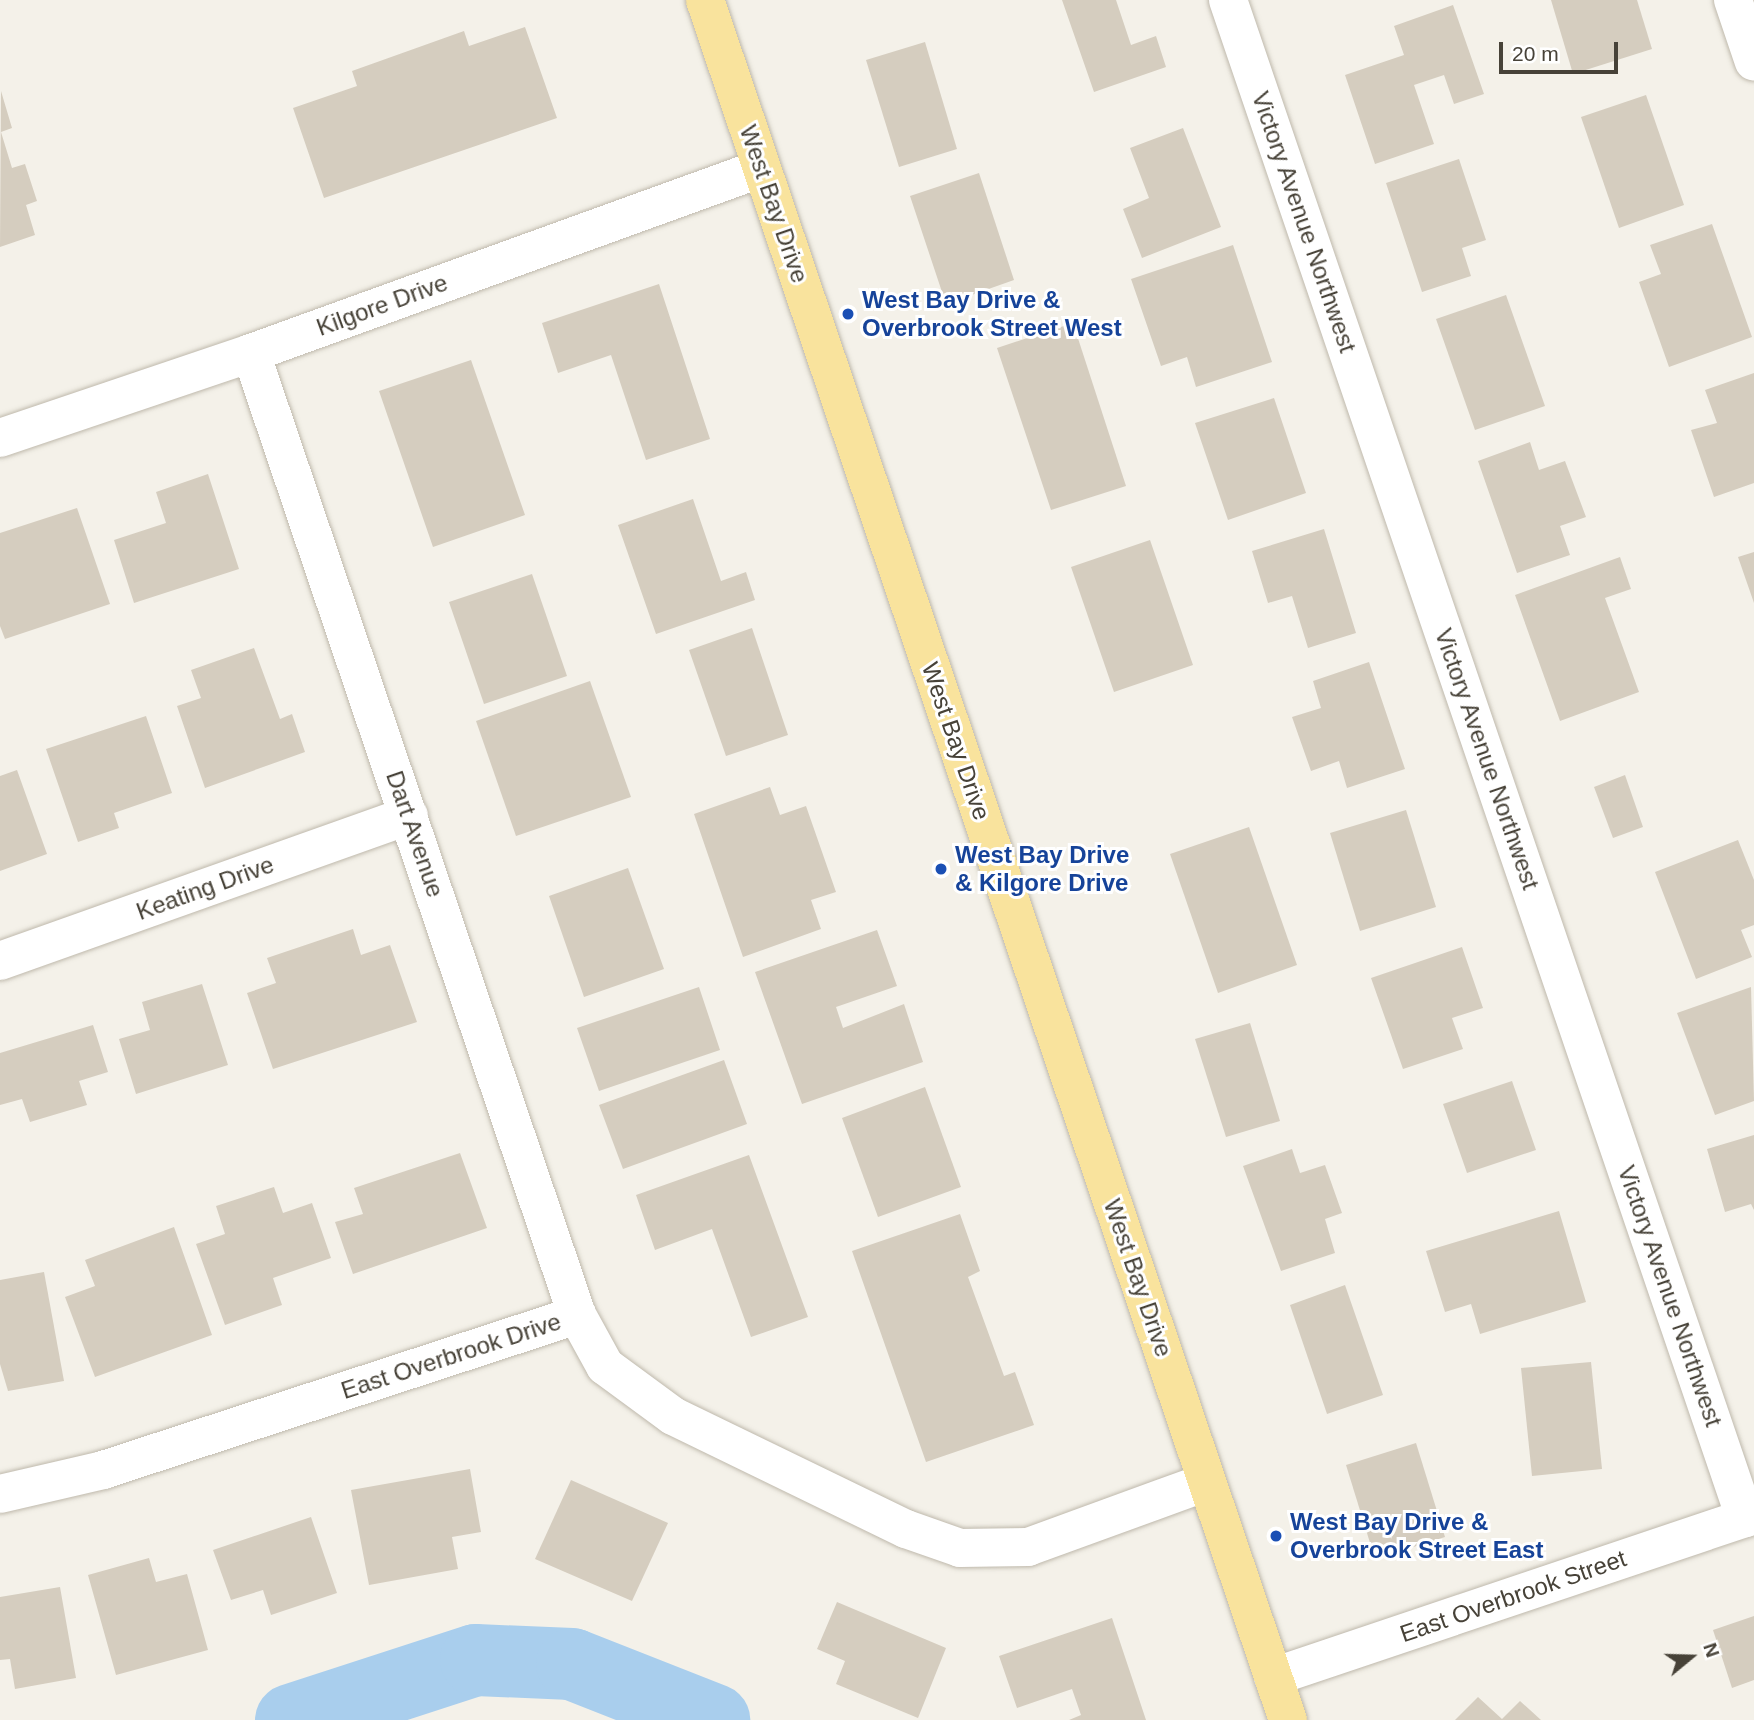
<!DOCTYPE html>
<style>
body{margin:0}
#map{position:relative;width:1754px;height:1720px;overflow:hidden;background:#f4f1e9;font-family:Arial,sans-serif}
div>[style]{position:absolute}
.river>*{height:72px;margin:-36px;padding:0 36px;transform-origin:36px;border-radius:36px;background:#a9ceed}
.building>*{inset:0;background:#d5cdbf}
.roads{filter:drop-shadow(0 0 2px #bfb9ac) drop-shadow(0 0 2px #bfb9ac)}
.minor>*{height:38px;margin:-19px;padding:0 19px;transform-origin:19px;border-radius:19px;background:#fff}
.major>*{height:38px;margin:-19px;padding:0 19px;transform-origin:19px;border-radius:19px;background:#f9e39d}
.dots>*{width:19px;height:19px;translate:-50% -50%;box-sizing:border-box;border:4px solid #fff;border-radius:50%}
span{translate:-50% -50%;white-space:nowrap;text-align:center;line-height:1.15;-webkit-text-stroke:6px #fff;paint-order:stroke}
.street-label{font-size:24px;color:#474238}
.transit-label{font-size:24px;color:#164399;font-weight:700}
.left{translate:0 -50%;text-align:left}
.north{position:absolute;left:1656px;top:1622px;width:70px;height:70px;-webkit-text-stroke:5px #fff;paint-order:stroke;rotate:71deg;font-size:19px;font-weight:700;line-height:28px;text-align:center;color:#474238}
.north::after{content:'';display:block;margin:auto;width:24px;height:32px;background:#474238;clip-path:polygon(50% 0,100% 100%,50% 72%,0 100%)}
.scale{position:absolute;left:1499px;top:42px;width:119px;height:32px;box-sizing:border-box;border:4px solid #474238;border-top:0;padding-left:9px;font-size:21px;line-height:24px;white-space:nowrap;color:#474238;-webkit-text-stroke:5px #fff;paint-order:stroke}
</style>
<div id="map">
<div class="river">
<div style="left:291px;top:1720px;width:194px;rotate:-18deg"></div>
<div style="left:476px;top:1660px;width:96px;rotate:2.4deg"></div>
<div style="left:572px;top:1664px;width:153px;rotate:21.5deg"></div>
</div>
<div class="building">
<div style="clip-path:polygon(1062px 0,1116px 0,1131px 45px,1156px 36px,1166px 67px,1094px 92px)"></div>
<div style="clip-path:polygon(1551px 0,1637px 0,1652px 49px,1573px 74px)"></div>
<div style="clip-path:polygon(1453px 5px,1484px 94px,1454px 104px,1444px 75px,1414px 85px,1434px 144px,1375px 164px,1345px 75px,1404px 55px,1394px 26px)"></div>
<div style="clip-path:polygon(525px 27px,557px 118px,324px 198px,293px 108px,357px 86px,352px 71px,464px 31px,469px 46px)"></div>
<div style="clip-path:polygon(925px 42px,957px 149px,899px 167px,866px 60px)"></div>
<div style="clip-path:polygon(1px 91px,12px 128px,1px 132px,12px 168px,25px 164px,37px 201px,26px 205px,35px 235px,0 247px)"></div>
<div style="clip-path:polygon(1646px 95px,1684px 205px,1619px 228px,1581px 117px)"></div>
<div style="clip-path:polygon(1183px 128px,1221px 227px,1142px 258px,1123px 209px,1149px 198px,1130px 148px)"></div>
<div style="clip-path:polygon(1459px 159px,1486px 240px,1462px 248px,1471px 276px,1422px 292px,1386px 183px)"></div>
<div style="clip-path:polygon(979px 173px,1014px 280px,946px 304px,910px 196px)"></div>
<div style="clip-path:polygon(1712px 224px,1752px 337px,1669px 367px,1639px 282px,1661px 274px,1650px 245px)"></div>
<div style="clip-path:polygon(1233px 245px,1272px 362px,1196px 387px,1187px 357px,1161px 366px,1131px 279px)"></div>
<div style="clip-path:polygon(659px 284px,710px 439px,646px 460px,611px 355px,558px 373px,542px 323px)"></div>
<div style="clip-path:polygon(1506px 295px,1545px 406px,1475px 430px,1436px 319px)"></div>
<div style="clip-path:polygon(1073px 323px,1126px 486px,1051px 510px,997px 348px)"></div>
<div style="clip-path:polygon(471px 360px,525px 515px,433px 547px,379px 391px)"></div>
<div style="clip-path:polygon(1754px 373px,1754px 483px,1714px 497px,1691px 430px,1717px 423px,1705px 390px)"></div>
<div style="clip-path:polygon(1274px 398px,1306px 493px,1228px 520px,1195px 423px)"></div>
<div style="clip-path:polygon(1530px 442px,1539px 470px,1565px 461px,1586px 517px,1560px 526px,1570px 555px,1517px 573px,1478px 461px)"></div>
<div style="clip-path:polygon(208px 474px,239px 569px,134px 603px,114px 540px,166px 523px,156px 492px)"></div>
<div style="clip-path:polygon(693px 499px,721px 581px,746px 572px,755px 600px,656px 634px,618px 525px)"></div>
<div style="clip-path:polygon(77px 508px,110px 604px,5px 639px,0 626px,0 533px)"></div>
<div style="clip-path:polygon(1324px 529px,1356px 633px,1308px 648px,1292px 596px,1268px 603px,1252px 551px)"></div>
<div style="clip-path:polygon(1150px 540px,1193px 665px,1114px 692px,1071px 567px)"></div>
<div style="clip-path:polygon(1754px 552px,1754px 603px,1738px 557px)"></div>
<div style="clip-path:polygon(1620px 557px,1631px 589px,1605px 598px,1639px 692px,1560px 721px,1515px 595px)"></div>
<div style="clip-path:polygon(532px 574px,567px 676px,484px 704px,449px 602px)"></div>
<div style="clip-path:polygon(752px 628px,788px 735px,726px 756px,689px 650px)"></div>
<div style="clip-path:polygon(254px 648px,280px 719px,292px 714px,305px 752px,205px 788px,177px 706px,201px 698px,191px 670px)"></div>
<div style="clip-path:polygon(1369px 662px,1405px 769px,1347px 788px,1339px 761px,1311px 771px,1292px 717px,1321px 708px,1313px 681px)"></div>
<div style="clip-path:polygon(590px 681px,631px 797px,516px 836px,476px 721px)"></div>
<div style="clip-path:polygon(146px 716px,172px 793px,114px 813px,119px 828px,78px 842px,46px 749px)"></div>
<div style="clip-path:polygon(17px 770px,47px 854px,0 871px,0 776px)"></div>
<div style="clip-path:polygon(1625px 775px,1643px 827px,1613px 838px,1594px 787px)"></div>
<div style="clip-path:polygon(770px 787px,780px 815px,806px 806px,836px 892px,811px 900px,821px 929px,743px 957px,694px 814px)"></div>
<div style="clip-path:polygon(1406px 810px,1436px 907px,1360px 931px,1330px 833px)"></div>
<div style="clip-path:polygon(1249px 827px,1297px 965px,1218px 993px,1170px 854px)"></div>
<div style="clip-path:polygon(1738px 840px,1754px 880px,1754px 925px,1741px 930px,1752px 957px,1696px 979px,1655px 872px)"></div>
<div style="clip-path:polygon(628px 868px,664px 969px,584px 997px,549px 896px)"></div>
<div style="clip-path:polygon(353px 929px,361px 955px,390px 945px,417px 1022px,273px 1069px,247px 993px,276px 983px,267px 958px)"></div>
<div style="clip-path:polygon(877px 930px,897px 986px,836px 1007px,843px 1028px,904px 1004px,923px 1062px,802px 1104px,755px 972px)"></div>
<div style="clip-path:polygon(1462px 947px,1483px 1008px,1452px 1018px,1463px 1049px,1403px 1069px,1371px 978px)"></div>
<div style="clip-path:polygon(202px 984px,228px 1065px,136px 1094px,119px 1039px,150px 1030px,142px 1002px)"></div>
<div style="clip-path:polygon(699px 987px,720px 1050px,599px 1091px,577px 1028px)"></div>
<div style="clip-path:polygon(1751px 987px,1754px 1101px,1715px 1115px,1677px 1013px)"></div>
<div style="clip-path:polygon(1250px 1023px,1280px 1121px,1226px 1137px,1195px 1039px)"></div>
<div style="clip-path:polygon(93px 1025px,108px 1072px,79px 1081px,87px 1105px,30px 1122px,22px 1099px,0 1105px,0 1053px)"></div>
<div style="clip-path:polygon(724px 1060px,747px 1124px,623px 1169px,599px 1105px)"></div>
<div style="clip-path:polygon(1512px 1081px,1536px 1150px,1467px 1173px,1443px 1104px)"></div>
<div style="clip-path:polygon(925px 1087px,961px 1187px,878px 1217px,842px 1118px)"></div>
<div style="clip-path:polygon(1754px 1135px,1754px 1210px,1751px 1204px,1725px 1212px,1707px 1149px)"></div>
<div style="clip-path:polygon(1292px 1149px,1300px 1173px,1325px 1165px,1342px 1213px,1325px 1219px,1335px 1253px,1281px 1271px,1243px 1166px)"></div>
<div style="clip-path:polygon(460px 1153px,487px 1228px,353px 1274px,335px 1222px,363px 1214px,354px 1188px)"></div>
<div style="clip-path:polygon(749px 1155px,808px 1317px,751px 1337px,712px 1229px,655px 1250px,636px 1195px)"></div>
<div style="clip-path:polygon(274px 1187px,283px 1213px,312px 1203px,331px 1258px,273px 1278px,282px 1305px,225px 1325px,196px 1244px,225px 1234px,216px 1206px)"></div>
<div style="clip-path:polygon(1559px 1211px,1586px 1302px,1480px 1334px,1471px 1304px,1445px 1312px,1426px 1251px)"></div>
<div style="clip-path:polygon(960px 1214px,980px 1271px,968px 1277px,1004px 1376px,1015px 1372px,1034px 1425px,926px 1462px,852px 1251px)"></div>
<div style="clip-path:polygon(174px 1227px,212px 1335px,95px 1377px,65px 1297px,95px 1286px,85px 1260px)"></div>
<div style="clip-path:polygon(44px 1272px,64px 1381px,8px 1391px,0 1364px,0 1280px)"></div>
<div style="clip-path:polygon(1345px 1285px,1383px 1395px,1327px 1414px,1290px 1305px)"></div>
<div style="clip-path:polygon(1591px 1362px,1602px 1469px,1532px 1476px,1521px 1368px)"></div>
<div style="clip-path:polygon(1416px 1443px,1445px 1537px,1375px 1559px,1346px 1465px)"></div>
<div style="clip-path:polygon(470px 1469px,481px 1532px,452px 1537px,458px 1569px,369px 1585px,351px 1490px)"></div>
<div style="clip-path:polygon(571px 1480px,668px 1523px,632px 1601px,535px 1559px)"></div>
<div style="clip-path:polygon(311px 1517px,337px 1593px,271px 1615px,263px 1590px,231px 1600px,213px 1550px)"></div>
<div style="clip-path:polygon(149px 1558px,156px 1582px,187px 1574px,208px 1650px,116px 1675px,88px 1575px)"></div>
<div style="clip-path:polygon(60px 1587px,76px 1678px,15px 1689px,10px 1659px,0 1660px,0 1597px)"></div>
<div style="clip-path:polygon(837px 1602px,946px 1648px,918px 1718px,836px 1684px,845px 1661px,817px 1649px)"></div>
<div style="clip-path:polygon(1754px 1616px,1754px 1680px,1732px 1688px,1713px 1630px)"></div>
<div style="clip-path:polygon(1112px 1618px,1146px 1720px,1069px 1720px,1081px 1715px,1072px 1689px,1017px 1708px,999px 1656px)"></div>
<div style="clip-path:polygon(1478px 1697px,1502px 1719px,1520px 1701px,1541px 1720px,1455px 1720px)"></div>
</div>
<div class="roads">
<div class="minor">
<div style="left:1228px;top:0;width:1604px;rotate:71.19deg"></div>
<div style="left:1733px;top:0;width:65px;rotate:71.3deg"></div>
<div style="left:251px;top:353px;width:1016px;rotate:71.28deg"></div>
<div style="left:577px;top:1315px;width:58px;rotate:61.2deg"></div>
<div style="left:605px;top:1366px;width:84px;rotate:36.3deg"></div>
<div style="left:673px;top:1416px;width:259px;rotate:25.9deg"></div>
<div style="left:906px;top:1529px;width:57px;rotate:19.4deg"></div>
<div style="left:960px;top:1548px;width:68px;rotate:-0.8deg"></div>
<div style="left:1028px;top:1547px;width:190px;rotate:-20deg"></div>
<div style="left:0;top:438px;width:265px;rotate:-18.7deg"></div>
<div style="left:251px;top:353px;width:543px;rotate:-19.9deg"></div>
<div style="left:0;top:961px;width:434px;rotate:-19.6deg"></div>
<div style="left:0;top:1494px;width:106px;rotate:-13.1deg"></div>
<div style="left:103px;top:1470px;width:499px;rotate:-18.1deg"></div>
<div style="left:1273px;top:1677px;width:508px;rotate:-18.61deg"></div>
</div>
<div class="major">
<div style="left:705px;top:0;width:1816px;rotate:71.28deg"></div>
</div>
</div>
<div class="dots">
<div style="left:848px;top:314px;background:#1a4fb4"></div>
<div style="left:941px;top:869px;background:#1a4fb4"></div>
<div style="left:1276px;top:1536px;background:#1a4fb4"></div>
</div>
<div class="street-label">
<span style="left:774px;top:204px;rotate:71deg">West Bay Drive</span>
<span style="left:1304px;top:222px;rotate:71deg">Victory Avenue Northwest</span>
<span style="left:382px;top:305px;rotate:-20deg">Kilgore Drive</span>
<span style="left:956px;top:741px;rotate:71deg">West Bay Drive</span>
<span style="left:1487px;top:759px;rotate:71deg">Victory Avenue Northwest</span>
<span style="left:415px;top:834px;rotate:71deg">Dart Avenue</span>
<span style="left:205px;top:888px;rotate:-20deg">Keating Drive</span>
<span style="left:1138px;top:1278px;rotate:71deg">West Bay Drive</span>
<span style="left:1670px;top:1296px;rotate:71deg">Victory Avenue Northwest</span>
<span style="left:451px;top:1356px;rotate:-18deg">East Overbrook Drive</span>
<span style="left:1513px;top:1596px;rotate:-19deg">East Overbrook Street</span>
</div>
<div class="transit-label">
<span class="left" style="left:862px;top:314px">West Bay Drive &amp;<br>Overbrook Street West</span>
<span class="left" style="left:955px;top:869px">West Bay Drive<br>&amp; Kilgore Drive</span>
<span class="left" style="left:1290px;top:1536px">West Bay Drive &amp;<br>Overbrook Street East</span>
</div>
<div class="north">N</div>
<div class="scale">20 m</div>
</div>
